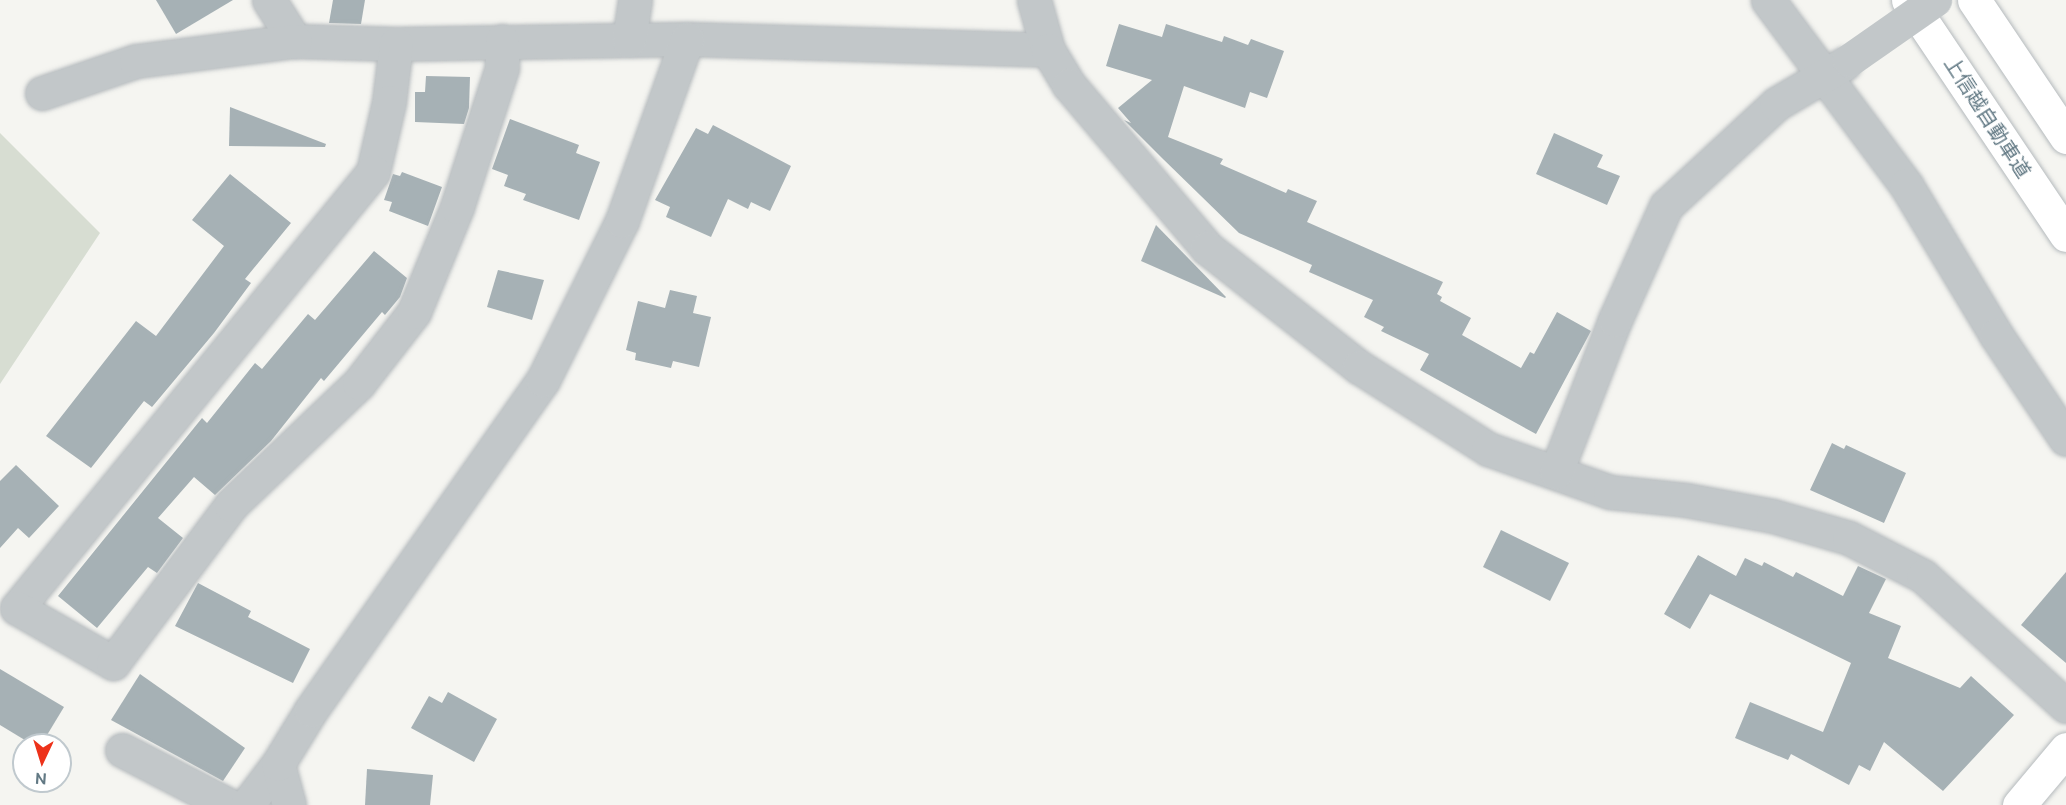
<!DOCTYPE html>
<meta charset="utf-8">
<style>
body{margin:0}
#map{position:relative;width:2066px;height:805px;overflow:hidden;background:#f5f5f1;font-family:Ubuntu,"Noto Sans JP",sans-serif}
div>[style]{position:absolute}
.green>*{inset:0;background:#d7ddd2}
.building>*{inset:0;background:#a6b1b5}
.roads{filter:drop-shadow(0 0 2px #b5babd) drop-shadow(0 0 2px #b5babd)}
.minor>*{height:33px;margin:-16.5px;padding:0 16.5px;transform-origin:16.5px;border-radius:16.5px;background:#c2c7c9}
.primary>*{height:33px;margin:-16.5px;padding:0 16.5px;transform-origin:16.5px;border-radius:16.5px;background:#fff}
.motorway>*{height:33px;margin:-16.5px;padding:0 16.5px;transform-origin:16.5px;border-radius:16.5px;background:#fff}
.minor-bridge>*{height:33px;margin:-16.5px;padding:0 16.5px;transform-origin:16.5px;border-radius:16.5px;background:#c2c7c9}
span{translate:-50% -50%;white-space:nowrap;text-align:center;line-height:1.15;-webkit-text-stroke:6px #fff;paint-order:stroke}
.street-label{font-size:20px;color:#627984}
.north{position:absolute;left:12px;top:733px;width:60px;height:60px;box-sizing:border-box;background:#fff;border:2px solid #c0c9ce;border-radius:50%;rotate:184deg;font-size:16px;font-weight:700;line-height:24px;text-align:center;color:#627984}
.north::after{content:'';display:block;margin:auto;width:21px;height:27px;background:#ed321a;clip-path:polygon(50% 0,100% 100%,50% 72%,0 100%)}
</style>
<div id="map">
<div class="green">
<div style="clip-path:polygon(0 133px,100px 233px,0 384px)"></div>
</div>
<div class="building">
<div style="clip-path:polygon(156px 0,233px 0,176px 34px)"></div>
<div style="clip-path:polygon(333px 0,365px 0,361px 24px,329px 23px)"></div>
<div style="clip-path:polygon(1119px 24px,1162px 37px,1166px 24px,1222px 42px,1224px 36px,1248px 45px,1251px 39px,1284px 51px,1267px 98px,1250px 92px,1245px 108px,1184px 86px,1168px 137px,1223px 159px,1220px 164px,1286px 193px,1288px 189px,1317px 201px,1307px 222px,1443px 282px,1437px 294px,1442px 297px,1440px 301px,1471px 318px,1462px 335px,1521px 368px,1530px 352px,1534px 354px,1557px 312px,1591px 331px,1536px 434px,1420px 370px,1429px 354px,1381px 331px,1384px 327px,1364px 317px,1373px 300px,1309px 272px,1312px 265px,1239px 233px,1162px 158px,1124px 120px,1131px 123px,1118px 108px,1152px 80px,1106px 66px)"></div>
<div style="clip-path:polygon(426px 76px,470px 77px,469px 108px,464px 124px,415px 122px,415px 92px,425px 92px)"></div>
<div style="clip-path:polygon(230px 107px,326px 144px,325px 147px,229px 146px)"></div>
<div style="clip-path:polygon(510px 119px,579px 145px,576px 153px,600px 162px,579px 220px,523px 200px,526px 194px,504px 186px,508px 175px,492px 169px)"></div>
<div style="clip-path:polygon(713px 125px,791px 166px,770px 211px,751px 202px,748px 209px,728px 199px,711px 237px,666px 217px,670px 207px,655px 200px,696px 128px,708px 134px)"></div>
<div style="clip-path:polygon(1554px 133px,1603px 155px,1597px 167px,1620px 176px,1607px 205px,1536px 174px)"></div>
<div style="clip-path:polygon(402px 172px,442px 187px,428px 226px,389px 211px,392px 202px,384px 200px,393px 174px,400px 176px)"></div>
<div style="clip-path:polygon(230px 174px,291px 223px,245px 279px,251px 283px,214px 333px,152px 407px,144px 401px,91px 468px,46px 436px,136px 321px,156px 336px,224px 246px,192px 220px)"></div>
<div style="clip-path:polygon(1156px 225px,1226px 297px,1225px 298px,1141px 261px)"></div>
<div style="clip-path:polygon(374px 251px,407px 278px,400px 297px,385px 315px,382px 312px,324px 381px,321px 378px,271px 441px,215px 495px,194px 477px,158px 518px,183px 538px,157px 573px,148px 567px,97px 628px,58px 596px,202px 418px,207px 423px,255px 363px,262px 369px,308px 314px,315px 320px)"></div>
<div style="clip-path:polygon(498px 270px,544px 280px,532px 320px,487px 307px)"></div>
<div style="clip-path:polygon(670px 290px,697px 296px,693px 313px,711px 317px,699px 367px,673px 361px,671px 368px,635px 360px,636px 353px,626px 350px,638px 301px,665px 308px)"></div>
<div style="clip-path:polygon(1832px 443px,1844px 449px,1846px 445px,1906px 473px,1884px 523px,1810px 490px)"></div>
<div style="clip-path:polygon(16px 465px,59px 506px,29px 538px,18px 528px,0 548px,0 481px)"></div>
<div style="clip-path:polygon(1501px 530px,1569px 563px,1550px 601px,1483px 567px)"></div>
<div style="clip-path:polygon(1698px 555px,1736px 576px,1745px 558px,1762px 566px,1764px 562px,1793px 577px,1796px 572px,1843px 596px,1858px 566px,1886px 579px,1869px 613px,1901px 626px,1888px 658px,1960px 688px,1971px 676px,2014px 715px,1943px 791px,1884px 742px,1870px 771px,1859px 765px,1849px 785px,1791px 754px,1788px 760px,1735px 738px,1750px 702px,1823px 732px,1851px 663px,1710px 594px,1690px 629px,1664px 614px)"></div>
<div style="clip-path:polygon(2066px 572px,2066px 663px,2021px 625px)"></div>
<div style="clip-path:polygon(198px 583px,251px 611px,248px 617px,310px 649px,293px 683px,175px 626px)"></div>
<div style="clip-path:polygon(0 669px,64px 707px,41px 745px,33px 745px,0 725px)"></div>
<div style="clip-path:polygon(140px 674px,245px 748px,223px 781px,111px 720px)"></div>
<div style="clip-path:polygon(448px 692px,497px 719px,474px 762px,411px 728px,429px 696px,442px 703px)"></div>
<div style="clip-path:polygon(367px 769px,433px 775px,430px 805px,365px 805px)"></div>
</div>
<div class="roads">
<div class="minor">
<div style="left:269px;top:0;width:49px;rotate:57.6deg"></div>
<div style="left:295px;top:41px;width:101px;rotate:1.7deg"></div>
<div style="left:396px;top:44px;width:291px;rotate:-1deg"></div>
<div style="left:687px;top:39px;width:361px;rotate:1.7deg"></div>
<div style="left:1034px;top:0;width:52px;rotate:74.4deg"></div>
<div style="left:1048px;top:50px;width:41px;rotate:59deg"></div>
<div style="left:1069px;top:85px;width:214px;rotate:49.7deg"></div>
<div style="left:1207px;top:248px;width:193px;rotate:38.1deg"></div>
<div style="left:1359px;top:367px;width:153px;rotate:32.4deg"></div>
<div style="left:1488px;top:449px;width:129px;rotate:19.4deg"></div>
<div style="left:1610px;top:492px;width:76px;rotate:6deg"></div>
<div style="left:1686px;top:500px;width:88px;rotate:10.4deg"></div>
<div style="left:1773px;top:516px;width:79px;rotate:16.1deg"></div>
<div style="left:1849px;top:538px;width:83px;rotate:27.2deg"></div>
<div style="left:1923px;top:576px;width:193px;rotate:42.3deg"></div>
<div style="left:1768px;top:0;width:231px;rotate:53.3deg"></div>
<div style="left:1906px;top:185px;width:175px;rotate:59deg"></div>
<div style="left:1996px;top:335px;width:125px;rotate:56.1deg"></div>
<div style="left:629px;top:40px;width:40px;rotate:-81.5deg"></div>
<div style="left:396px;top:44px;width:58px;rotate:96.9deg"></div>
<div style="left:389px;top:102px;width:72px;rotate:102.9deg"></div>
<div style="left:373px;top:172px;width:563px;rotate:129.23deg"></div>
<div style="left:17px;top:608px;width:111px;rotate:29.8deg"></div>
<div style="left:113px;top:663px;width:197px;rotate:-53.2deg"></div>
<div style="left:231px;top:505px;width:177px;rotate:-43.6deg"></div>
<div style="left:359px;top:383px;width:90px;rotate:-52.2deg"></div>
<div style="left:414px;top:312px;width:113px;rotate:-67.7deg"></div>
<div style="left:457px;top:207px;width:146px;rotate:-72.1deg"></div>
<div style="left:502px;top:68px;width:27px;rotate:-90deg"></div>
<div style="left:42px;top:93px;width:99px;rotate:-18.8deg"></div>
<div style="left:136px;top:61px;width:160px;rotate:-7.2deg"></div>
<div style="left:1556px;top:472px;width:163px;rotate:-68.8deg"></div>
<div style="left:1615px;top:320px;width:125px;rotate:-65.9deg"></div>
<div style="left:1666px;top:206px;width:150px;rotate:-42.8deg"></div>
<div style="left:1776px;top:104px;width:79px;rotate:-30.5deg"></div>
<div style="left:122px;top:750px;width:119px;rotate:27.4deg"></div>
<div style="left:247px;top:805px;width:51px;rotate:-52.9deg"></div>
<div style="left:289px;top:805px;width:42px;rotate:-105deg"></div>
<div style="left:278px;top:764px;width:63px;rotate:-58.6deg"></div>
<div style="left:311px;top:710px;width:403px;rotate:-54.9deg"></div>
<div style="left:543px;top:380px;width:178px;rotate:-63.6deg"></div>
<div style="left:622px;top:221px;width:193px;rotate:-70.3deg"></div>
</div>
<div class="primary">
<div style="left:2019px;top:805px;width:73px;rotate:-50deg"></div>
</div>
<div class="motorway">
<div style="left:1908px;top:0;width:283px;rotate:56.1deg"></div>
<div style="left:1974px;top:0;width:165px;rotate:56.1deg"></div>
</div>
</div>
<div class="minor-bridge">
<div style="left:1849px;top:60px;width:105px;rotate:-34.9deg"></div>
</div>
<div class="street-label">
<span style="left:1988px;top:117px;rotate:57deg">上信越自動車道</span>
</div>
<div class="north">N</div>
</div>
